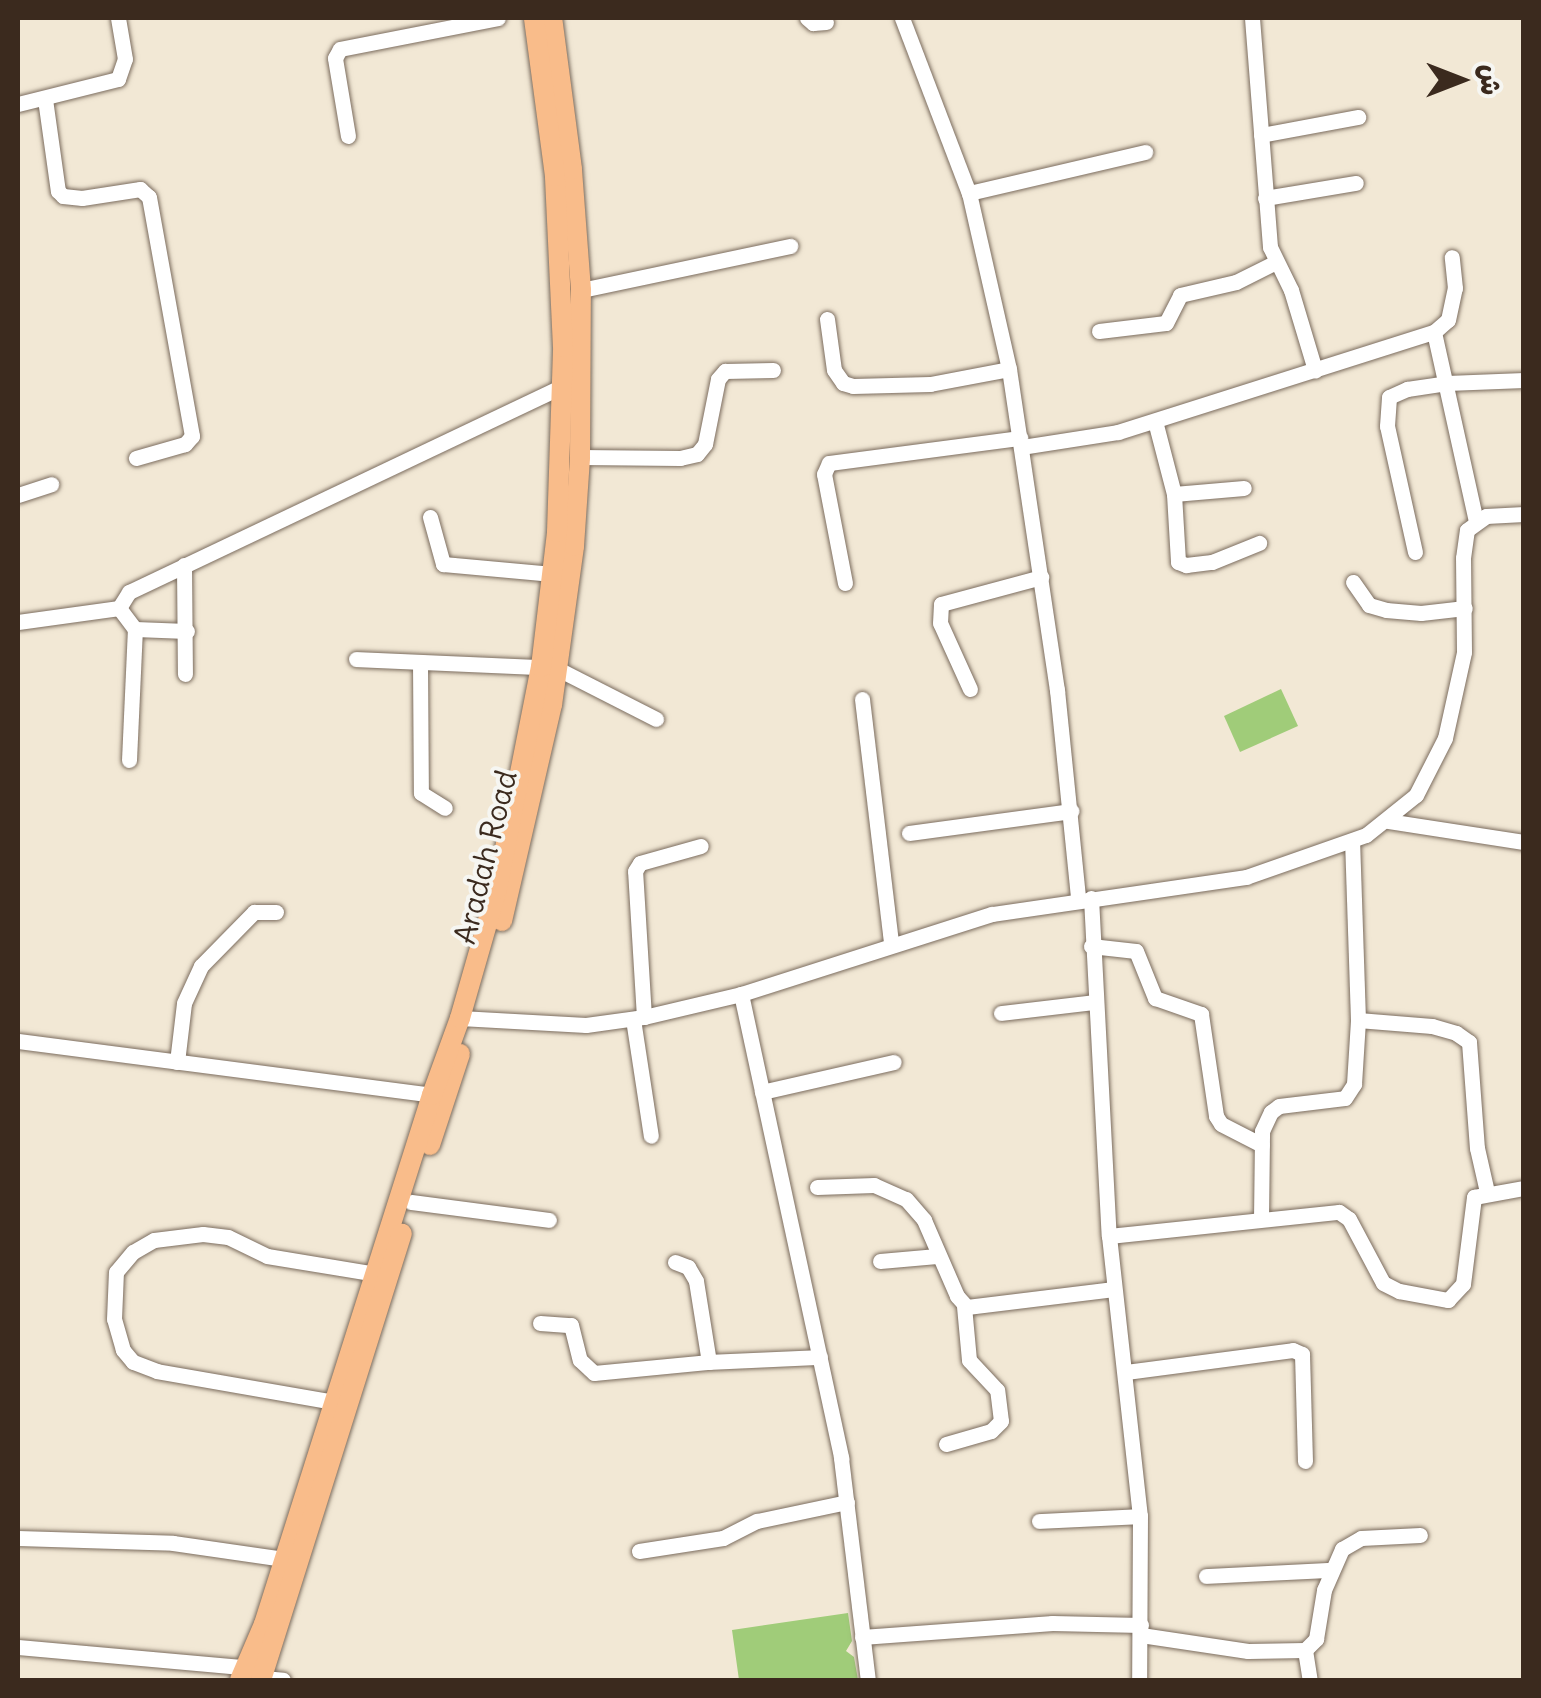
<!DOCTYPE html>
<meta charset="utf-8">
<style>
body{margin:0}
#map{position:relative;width:1541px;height:1698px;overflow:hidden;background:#f2e8d5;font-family:Delius,"Playpen Sans Arabic",sans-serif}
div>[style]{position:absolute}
.green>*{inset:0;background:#a0cc79}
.roads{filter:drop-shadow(0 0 2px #7b6c5e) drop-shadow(0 0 2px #7b6c5e)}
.minor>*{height:15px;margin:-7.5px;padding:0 7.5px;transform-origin:7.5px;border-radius:7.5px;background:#fff}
.major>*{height:20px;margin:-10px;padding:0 10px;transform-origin:10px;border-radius:10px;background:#f9bc8a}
span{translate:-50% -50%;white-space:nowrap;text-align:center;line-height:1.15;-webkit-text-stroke:8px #f6f6f2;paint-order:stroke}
.street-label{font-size:30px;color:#3b2a1e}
.frame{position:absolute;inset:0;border:20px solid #3b2a1e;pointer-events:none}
.north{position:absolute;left:1411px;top:30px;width:100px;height:100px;-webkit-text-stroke:8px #f6f6f2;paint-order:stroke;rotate:90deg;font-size:28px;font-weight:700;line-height:40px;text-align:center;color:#3b2a1e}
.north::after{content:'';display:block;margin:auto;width:35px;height:45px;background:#3b2a1e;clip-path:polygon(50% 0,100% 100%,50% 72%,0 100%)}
</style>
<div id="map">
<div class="green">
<div style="clip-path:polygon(1281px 689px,1298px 726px,1240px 752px,1224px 716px)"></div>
<div style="clip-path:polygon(848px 1613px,852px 1641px,846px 1651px,854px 1657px,858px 1680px,739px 1680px,732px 1630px)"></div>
</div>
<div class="roads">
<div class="minor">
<div style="left:807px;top:18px;width:8px;rotate:40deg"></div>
<div style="left:813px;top:23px;width:13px;rotate:-4deg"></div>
<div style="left:902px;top:18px;width:187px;rotate:69.1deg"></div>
<div style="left:969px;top:193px;width:180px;rotate:77.2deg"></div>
<div style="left:1009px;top:369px;width:325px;rotate:81.5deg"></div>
<div style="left:1057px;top:690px;width:209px;rotate:84.2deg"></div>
<div style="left:1252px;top:18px;width:230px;rotate:85.5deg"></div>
<div style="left:1270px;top:247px;width:48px;rotate:64deg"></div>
<div style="left:1291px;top:290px;width:84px;rotate:73.3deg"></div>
<div style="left:45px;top:99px;width:93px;rotate:82deg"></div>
<div style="left:58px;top:191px;width:7px;rotate:45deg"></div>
<div style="left:63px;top:196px;width:19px;rotate:6deg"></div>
<div style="left:82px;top:198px;width:59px;rotate:-8.8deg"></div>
<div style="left:140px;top:189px;width:12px;rotate:42deg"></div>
<div style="left:149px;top:197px;width:243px;rotate:79.8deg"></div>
<div style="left:192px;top:436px;width:11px;rotate:131deg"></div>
<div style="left:185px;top:444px;width:51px;rotate:164.1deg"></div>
<div style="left:18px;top:104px;width:103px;rotate:-14deg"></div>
<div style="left:118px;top:79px;width:21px;rotate:-71deg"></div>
<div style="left:125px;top:59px;width:42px;rotate:-99.7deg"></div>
<div style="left:1261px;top:135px;width:99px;rotate:-10.5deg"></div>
<div style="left:348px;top:136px;width:79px;rotate:-99.5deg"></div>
<div style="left:335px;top:58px;width:10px;rotate:-61deg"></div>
<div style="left:340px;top:49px;width:161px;rotate:-11.1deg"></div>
<div style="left:969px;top:193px;width:181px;rotate:-13.1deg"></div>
<div style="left:1265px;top:198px;width:92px;rotate:-9.4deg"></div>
<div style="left:581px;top:290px;width:214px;rotate:-11.9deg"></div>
<div style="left:827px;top:319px;width:51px;rotate:82.2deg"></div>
<div style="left:834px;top:370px;width:16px;rotate:55deg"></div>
<div style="left:843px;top:383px;width:10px;rotate:17deg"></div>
<div style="left:853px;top:386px;width:77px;rotate:-1.5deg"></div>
<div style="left:930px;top:384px;width:80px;rotate:-10.8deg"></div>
<div style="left:1099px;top:331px;width:67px;rotate:-6.8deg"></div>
<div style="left:1166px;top:323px;width:31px;rotate:-63deg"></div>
<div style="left:1180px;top:295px;width:57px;rotate:-13.1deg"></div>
<div style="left:1236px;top:282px;width:45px;rotate:-26.6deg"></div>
<div style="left:1434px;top:332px;width:18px;rotate:-41deg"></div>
<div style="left:1448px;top:320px;width:33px;rotate:-78deg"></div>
<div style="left:1455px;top:288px;width:31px;rotate:-96deg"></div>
<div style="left:1155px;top:421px;width:75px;rotate:75.4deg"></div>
<div style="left:1174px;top:494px;width:68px;rotate:86.6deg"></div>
<div style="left:1178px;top:562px;width:9px;rotate:21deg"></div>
<div style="left:1186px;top:565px;width:26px;rotate:-7deg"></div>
<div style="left:1212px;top:562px;width:51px;rotate:-22deg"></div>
<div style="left:1022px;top:447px;width:97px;rotate:-8.9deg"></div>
<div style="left:1118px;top:432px;width:331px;rotate:-17.6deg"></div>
<div style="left:1434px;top:332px;width:194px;rotate:77.5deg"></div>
<div style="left:580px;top:457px;width:100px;rotate:0.6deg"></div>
<div style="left:680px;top:458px;width:17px;rotate:-13deg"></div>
<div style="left:697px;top:454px;width:13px;rotate:-51deg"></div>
<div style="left:705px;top:444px;width:66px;rotate:-78.7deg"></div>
<div style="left:718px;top:379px;width:11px;rotate:-49deg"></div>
<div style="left:725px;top:371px;width:48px;rotate:-1.2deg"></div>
<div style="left:1174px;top:494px;width:70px;rotate:-4.9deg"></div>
<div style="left:18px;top:495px;width:35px;rotate:-18deg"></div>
<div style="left:430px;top:517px;width:49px;rotate:74.5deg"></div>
<div style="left:443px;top:564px;width:110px;rotate:5.2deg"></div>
<div style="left:1415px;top:552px;width:129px;rotate:-102.5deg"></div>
<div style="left:1387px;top:426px;width:29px;rotate:-86deg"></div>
<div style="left:1389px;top:397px;width:20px;rotate:-24deg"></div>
<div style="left:1407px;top:389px;width:40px;rotate:-8.5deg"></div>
<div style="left:1447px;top:383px;width:77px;rotate:-2.2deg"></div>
<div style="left:184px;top:565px;width:109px;rotate:89.5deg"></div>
<div style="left:1353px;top:582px;width:28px;rotate:55deg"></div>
<div style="left:1369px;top:605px;width:18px;rotate:16deg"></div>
<div style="left:1386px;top:610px;width:35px;rotate:5deg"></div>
<div style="left:1421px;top:613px;width:44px;rotate:-6.5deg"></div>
<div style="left:845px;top:583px;width:111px;rotate:-100.9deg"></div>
<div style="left:824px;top:474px;width:12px;rotate:-66deg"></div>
<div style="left:829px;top:463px;width:193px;rotate:-7.5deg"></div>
<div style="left:119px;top:608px;width:26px;rotate:53deg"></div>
<div style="left:135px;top:629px;width:52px;rotate:2.2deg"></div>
<div style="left:18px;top:622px;width:102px;rotate:-7.9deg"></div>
<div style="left:119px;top:608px;width:19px;rotate:-58deg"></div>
<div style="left:129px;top:592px;width:480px;rotate:-25.4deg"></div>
<div style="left:356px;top:659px;width:185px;rotate:2.5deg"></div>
<div style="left:420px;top:662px;width:131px;rotate:89.6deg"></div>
<div style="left:421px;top:793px;width:28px;rotate:32deg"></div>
<div style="left:558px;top:669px;width:110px;rotate:27deg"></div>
<div style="left:970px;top:689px;width:72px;rotate:-114.4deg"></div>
<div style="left:940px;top:623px;width:19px;rotate:-87deg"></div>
<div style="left:941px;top:604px;width:104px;rotate:-15.1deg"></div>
<div style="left:862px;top:699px;width:246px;rotate:83.2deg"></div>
<div style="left:129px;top:760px;width:131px;rotate:-87.4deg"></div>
<div style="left:1388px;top:821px;width:138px;rotate:8.8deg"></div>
<div style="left:909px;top:833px;width:164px;rotate:-7.7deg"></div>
<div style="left:1091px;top:898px;width:338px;rotate:87deg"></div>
<div style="left:1109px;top:1236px;width:282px;rotate:83.7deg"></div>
<div style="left:1140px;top:1516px;width:164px;rotate:90.3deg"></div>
<div style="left:1091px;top:946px;width:45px;rotate:6.3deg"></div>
<div style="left:1136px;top:951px;width:51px;rotate:68deg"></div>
<div style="left:1155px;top:998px;width:49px;rotate:19.2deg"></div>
<div style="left:1201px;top:1014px;width:103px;rotate:81.6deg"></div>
<div style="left:1216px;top:1116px;width:9px;rotate:58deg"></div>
<div style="left:1221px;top:1124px;width:46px;rotate:27.1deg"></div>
<div style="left:741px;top:994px;width:475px;rotate:77.8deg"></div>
<div style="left:841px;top:1458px;width:224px;rotate:83.1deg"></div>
<div style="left:1001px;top:1013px;width:94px;rotate:-6.7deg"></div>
<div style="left:644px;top:1017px;width:146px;rotate:-93.5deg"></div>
<div style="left:635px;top:871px;width:9px;rotate:-58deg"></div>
<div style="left:640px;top:863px;width:63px;rotate:-15.6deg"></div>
<div style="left:460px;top:1018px;width:126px;rotate:3.2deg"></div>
<div style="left:586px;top:1025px;width:59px;rotate:-7.9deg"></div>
<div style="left:644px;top:1017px;width:100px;rotate:-13.3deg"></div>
<div style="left:741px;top:994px;width:263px;rotate:-17.7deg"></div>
<div style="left:992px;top:914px;width:257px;rotate:-8.3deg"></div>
<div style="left:1246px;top:877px;width:127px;rotate:-19.3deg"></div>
<div style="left:1366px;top:835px;width:64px;rotate:-38.7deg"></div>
<div style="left:1416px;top:795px;width:64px;rotate:-63deg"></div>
<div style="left:1445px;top:738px;width:88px;rotate:-77.5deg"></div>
<div style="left:1464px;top:652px;width:94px;rotate:-90.6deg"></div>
<div style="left:1463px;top:558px;width:28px;rotate:-82deg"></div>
<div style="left:1467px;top:530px;width:24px;rotate:-36deg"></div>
<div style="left:1486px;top:516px;width:38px;rotate:-3deg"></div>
<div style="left:633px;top:1019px;width:118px;rotate:81.3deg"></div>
<div style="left:1358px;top:1020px;width:74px;rotate:4.6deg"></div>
<div style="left:1432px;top:1026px;width:25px;rotate:16deg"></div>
<div style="left:1456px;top:1033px;width:16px;rotate:35deg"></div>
<div style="left:1469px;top:1042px;width:106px;rotate:85.7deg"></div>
<div style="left:1477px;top:1148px;width:45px;rotate:77.2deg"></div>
<div style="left:18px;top:1041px;width:426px;rotate:7.4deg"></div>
<div style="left:177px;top:1062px;width:59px;rotate:-83.2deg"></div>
<div style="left:184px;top:1003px;width:41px;rotate:-65.3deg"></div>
<div style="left:201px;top:966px;width:76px;rotate:-45.5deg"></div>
<div style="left:254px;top:912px;width:22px"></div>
<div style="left:762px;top:1092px;width:135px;rotate:-12.8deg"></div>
<div style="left:817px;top:1187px;width:57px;rotate:-2deg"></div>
<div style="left:874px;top:1185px;width:35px;rotate:24deg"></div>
<div style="left:906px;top:1199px;width:28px;rotate:49deg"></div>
<div style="left:924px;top:1220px;width:83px;rotate:66.5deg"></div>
<div style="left:957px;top:1296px;width:15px;rotate:48deg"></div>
<div style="left:967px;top:1307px;width:148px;rotate:-7deg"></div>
<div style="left:411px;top:1202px;width:139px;rotate:7.4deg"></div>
<div style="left:1261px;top:1219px;width:88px;rotate:-89.3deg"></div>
<div style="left:1262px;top:1131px;width:21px;rotate:-65deg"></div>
<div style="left:1271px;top:1112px;width:10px;rotate:-37deg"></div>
<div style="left:1279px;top:1106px;width:66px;rotate:-6.9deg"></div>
<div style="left:1345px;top:1098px;width:17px;rotate:-57deg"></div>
<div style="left:1354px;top:1084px;width:64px;rotate:-86.4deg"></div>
<div style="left:1358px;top:1020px;width:179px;rotate:-91.9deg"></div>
<div style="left:1109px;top:1236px;width:231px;rotate:-6deg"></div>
<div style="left:1339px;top:1212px;width:12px;rotate:35deg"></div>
<div style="left:1349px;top:1219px;width:72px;rotate:62deg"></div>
<div style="left:1383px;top:1283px;width:18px;rotate:27deg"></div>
<div style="left:1399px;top:1291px;width:50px;rotate:10.4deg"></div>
<div style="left:1448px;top:1300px;width:22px;rotate:-47deg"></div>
<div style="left:1463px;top:1284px;width:88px;rotate:-82.8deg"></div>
<div style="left:1474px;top:1197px;width:51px;rotate:-10.2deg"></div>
<div style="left:880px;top:1261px;width:57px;rotate:-5deg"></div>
<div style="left:675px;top:1262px;width:14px;rotate:21deg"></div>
<div style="left:688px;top:1267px;width:16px;rotate:60deg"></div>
<div style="left:696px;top:1281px;width:82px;rotate:80.9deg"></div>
<div style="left:709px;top:1362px;width:111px;rotate:-2.6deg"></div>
<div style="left:540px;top:1323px;width:31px;rotate:4deg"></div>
<div style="left:571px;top:1325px;width:36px;rotate:76deg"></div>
<div style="left:580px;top:1360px;width:19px;rotate:43deg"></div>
<div style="left:594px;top:1373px;width:116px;rotate:-5.5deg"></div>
<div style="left:1126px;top:1372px;width:168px;rotate:-7.5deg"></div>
<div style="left:1293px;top:1350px;width:10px;rotate:24deg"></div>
<div style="left:1302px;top:1354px;width:107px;rotate:88.4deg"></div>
<div style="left:334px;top:1402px;width:180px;rotate:-170.1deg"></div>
<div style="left:157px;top:1371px;width:26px;rotate:-159deg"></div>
<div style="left:133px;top:1362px;width:16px;rotate:-130deg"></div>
<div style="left:123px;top:1350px;width:32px;rotate:-106deg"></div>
<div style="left:114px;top:1319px;width:47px;rotate:-87.6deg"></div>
<div style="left:116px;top:1272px;width:26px;rotate:-50deg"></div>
<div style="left:133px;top:1252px;width:24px;rotate:-30deg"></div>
<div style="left:154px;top:1240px;width:49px;rotate:-7deg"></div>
<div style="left:203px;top:1234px;width:25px;rotate:7deg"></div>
<div style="left:228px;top:1237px;width:43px;rotate:26deg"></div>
<div style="left:267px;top:1256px;width:110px;rotate:9.4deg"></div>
<div style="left:946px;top:1444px;width:47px;rotate:-16.1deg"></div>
<div style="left:991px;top:1431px;width:14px;rotate:-45deg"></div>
<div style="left:1001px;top:1421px;width:31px;rotate:-97deg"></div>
<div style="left:997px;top:1390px;width:41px;rotate:-133deg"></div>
<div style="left:969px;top:1360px;width:54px;rotate:-95.3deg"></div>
<div style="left:1039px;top:1521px;width:101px;rotate:-2.8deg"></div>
<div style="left:18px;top:1538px;width:155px;rotate:1.8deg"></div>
<div style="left:173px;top:1543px;width:112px;rotate:8.2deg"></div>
<div style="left:639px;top:1551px;width:85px;rotate:-8.8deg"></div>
<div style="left:723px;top:1538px;width:38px;rotate:-27deg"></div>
<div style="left:757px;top:1521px;width:92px;rotate:-11.9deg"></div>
<div style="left:1206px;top:1576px;width:124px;rotate:-2.8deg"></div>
<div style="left:1141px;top:1635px;width:108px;rotate:8.5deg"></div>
<div style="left:1248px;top:1651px;width:57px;rotate:-1deg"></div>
<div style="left:1305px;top:1650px;width:30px;rotate:81deg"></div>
<div style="left:862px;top:1637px;width:191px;rotate:-4.2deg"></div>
<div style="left:1052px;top:1623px;width:89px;rotate:1.3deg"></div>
<div style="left:18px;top:1647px;width:227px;rotate:5.1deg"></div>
<div style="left:1305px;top:1650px;width:16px;rotate:-45deg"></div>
<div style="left:1316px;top:1639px;width:50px;rotate:-80.7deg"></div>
<div style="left:1324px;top:1590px;width:45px;rotate:-66.3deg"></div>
<div style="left:1342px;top:1549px;width:22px;rotate:-30deg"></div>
<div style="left:1361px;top:1538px;width:59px;rotate:-2.9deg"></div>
<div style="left:262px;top:1678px;width:21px;rotate:5deg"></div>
</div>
<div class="major">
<div style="left:502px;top:921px;width:222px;rotate:-77deg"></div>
<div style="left:552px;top:705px;width:161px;rotate:-82.1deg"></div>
<div style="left:574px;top:546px;width:89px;rotate:-86.1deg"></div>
<div style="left:580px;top:457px;width:167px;rotate:-89.7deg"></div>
<div style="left:581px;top:290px;width:121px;rotate:-94.3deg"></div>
<div style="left:572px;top:169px;width:152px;rotate:-97.5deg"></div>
<div style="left:430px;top:1145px;width:96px;rotate:-71.8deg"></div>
<div style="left:240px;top:1680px;width:61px;rotate:-66.8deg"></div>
<div style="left:264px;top:1624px;width:555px;rotate:-72.38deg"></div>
<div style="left:432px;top:1095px;width:82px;rotate:-70deg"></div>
<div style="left:460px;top:1018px;width:134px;rotate:-74deg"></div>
<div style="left:497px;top:889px;width:226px;rotate:-78.8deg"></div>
<div style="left:541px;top:667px;width:136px;rotate:-83.2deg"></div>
<div style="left:557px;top:532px;width:185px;rotate:-88.1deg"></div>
<div style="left:563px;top:347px;width:171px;rotate:-92.7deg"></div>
<div style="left:555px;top:176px;width:159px;rotate:-97.6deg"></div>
<div style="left:261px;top:1680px;width:468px;rotate:-72.5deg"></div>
</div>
</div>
<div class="street-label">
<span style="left:485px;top:857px;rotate:-76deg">Aradah Road</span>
</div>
<div class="frame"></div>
<div class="north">ش</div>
</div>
